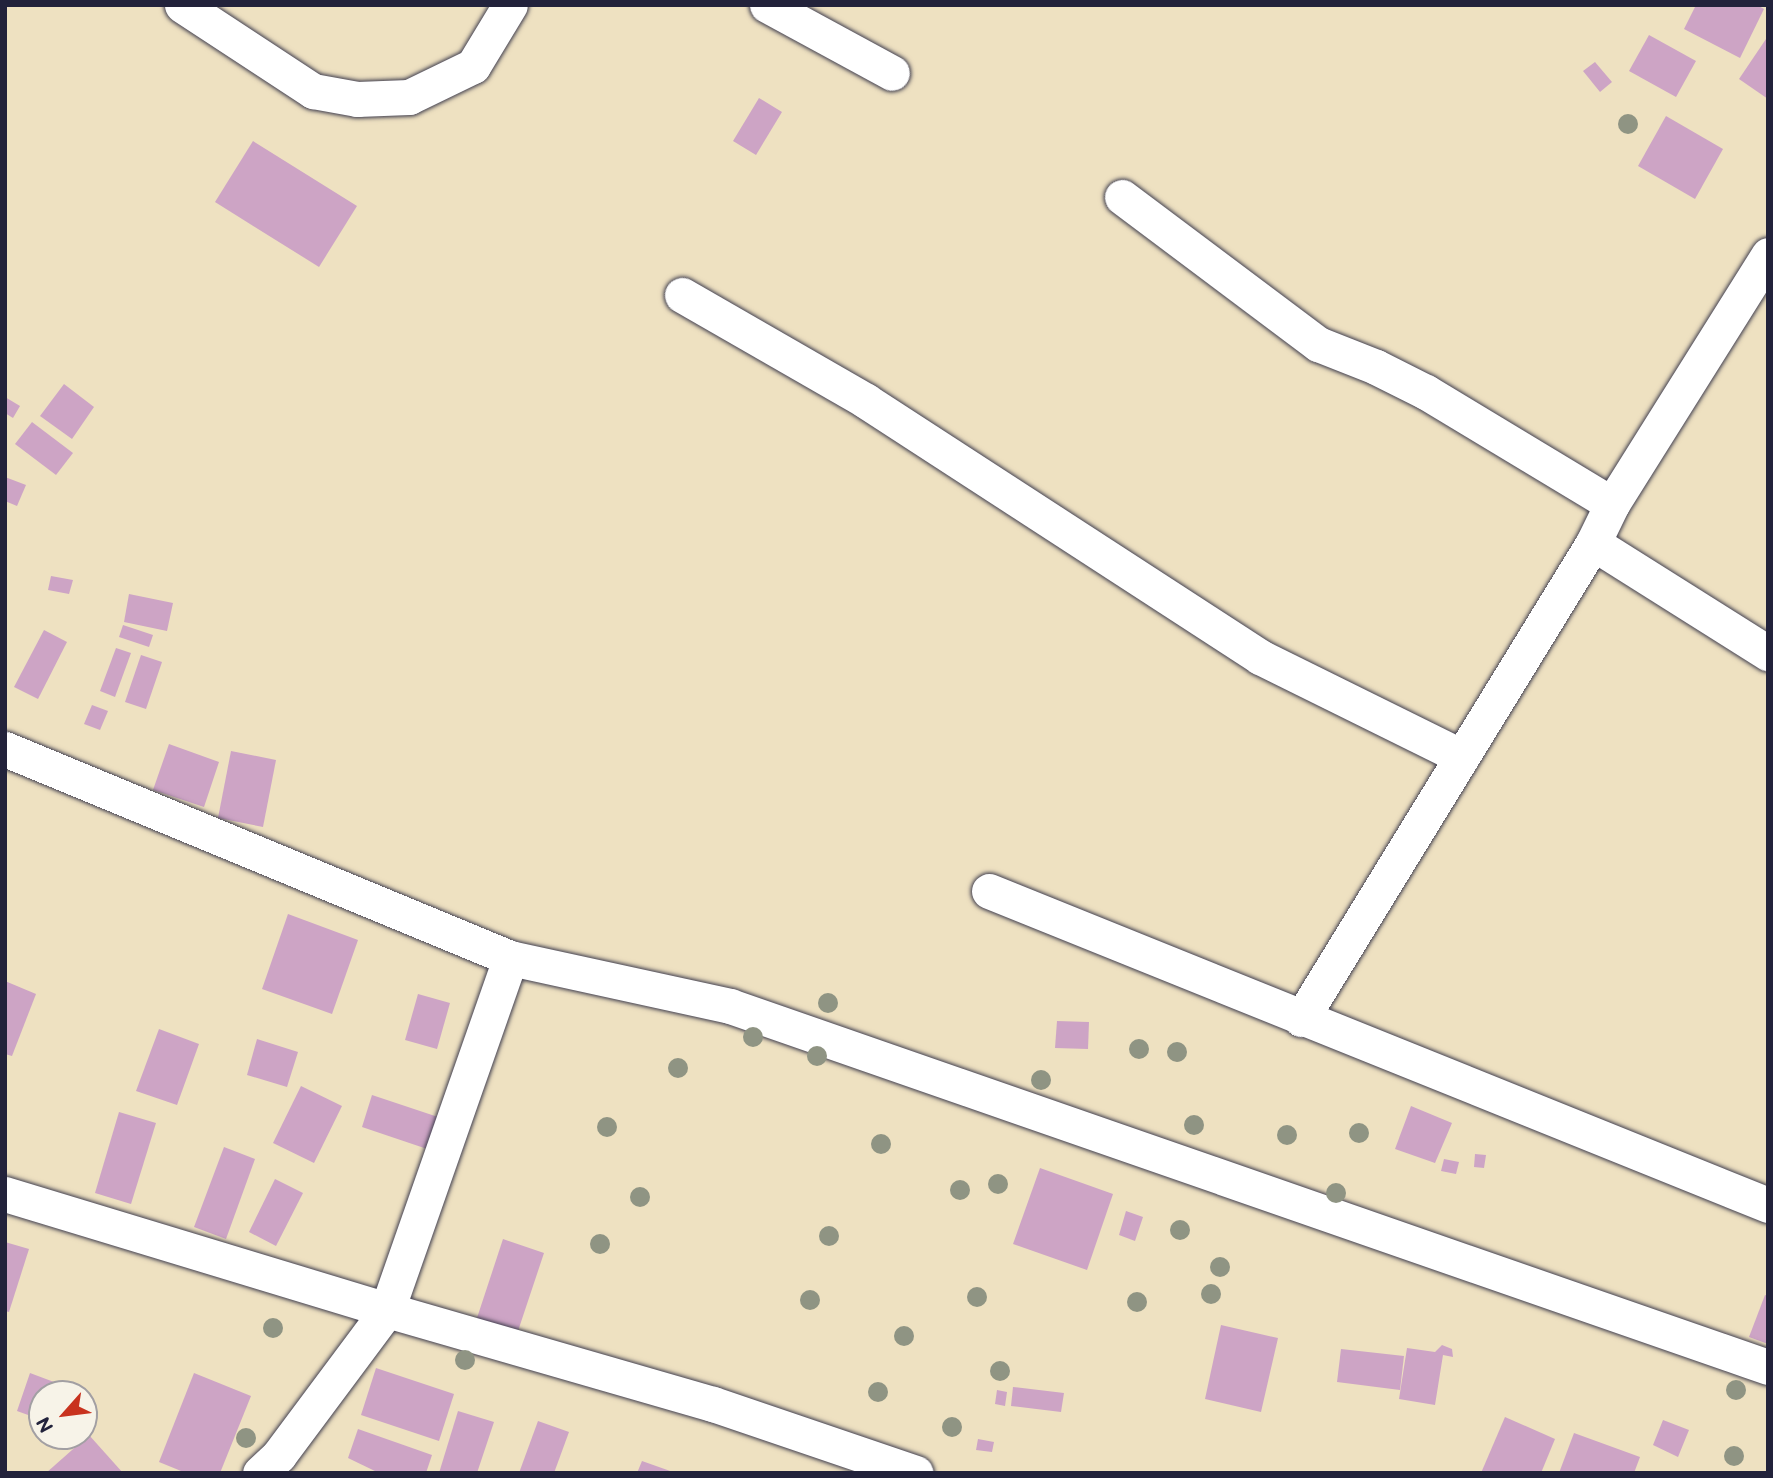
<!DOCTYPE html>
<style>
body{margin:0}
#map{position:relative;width:1773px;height:1478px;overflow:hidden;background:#eee1c1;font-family:"Balsamiq Sans",sans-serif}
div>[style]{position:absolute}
.building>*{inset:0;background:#cda4c5}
.roads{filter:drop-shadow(0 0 2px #413f4f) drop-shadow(0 0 2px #413f4f)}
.minor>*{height:35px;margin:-17.5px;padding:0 17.5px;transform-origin:17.5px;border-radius:17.5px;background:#fff}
.trees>*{width:20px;height:20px;margin:-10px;border-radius:50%;background:#8f9483}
span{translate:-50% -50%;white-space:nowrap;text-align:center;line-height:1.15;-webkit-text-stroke:6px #f7f3e8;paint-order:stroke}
.frame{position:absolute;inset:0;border:7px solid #22223b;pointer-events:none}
.north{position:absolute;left:28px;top:1380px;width:70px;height:70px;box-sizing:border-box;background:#f7f3e8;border:2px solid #a29fa3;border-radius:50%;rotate:242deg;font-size:19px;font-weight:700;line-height:28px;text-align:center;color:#22223b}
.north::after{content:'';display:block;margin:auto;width:24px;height:32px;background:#c8321e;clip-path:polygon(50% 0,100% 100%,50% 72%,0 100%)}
</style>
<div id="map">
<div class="building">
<div style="clip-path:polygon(1696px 5px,1757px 5px,1764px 9px,1740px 58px,1684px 29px)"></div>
<div style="clip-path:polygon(1649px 35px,1696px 61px,1676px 97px,1629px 71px)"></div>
<div style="clip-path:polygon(1768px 36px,1768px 99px,1739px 79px)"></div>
<div style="clip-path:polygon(1595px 62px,1612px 82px,1600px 92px,1583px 71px)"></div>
<div style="clip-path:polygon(759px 98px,782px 112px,756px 155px,733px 141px)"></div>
<div style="clip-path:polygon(1666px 116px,1723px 149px,1695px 199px,1638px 166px)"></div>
<div style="clip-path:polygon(253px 141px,357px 206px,319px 267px,215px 202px)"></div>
<div style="clip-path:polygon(64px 384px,94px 407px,72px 439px,40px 416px)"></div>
<div style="clip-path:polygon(5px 397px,20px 406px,13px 418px,5px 413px)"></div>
<div style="clip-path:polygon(32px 422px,73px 453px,56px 475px,15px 444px)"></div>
<div style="clip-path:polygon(5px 477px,26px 485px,17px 506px,5px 501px)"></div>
<div style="clip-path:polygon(51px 576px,73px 580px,69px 594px,48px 590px)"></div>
<div style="clip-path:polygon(129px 594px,173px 603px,167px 631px,124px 622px)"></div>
<div style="clip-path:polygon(123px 625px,153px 635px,149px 647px,119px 637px)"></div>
<div style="clip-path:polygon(44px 630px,67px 642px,38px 699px,14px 687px)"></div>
<div style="clip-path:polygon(116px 648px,131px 653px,115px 697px,100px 691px)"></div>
<div style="clip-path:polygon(141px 655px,162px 662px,146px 709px,125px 702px)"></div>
<div style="clip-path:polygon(92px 705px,108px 711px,100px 730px,84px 724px)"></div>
<div style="clip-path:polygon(169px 744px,219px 762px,204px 807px,153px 790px)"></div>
<div style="clip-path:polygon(231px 751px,276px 760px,263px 827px,218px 818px)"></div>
<div style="clip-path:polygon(288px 914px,358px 940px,332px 1014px,262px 989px)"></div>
<div style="clip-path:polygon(5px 981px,36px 994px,12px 1056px,5px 1054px)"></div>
<div style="clip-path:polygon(418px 994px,450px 1003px,437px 1049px,405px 1040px)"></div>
<div style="clip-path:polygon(1057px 1021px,1089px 1022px,1088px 1049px,1055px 1048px)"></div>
<div style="clip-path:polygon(159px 1029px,199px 1044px,177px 1105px,136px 1091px)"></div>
<div style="clip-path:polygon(257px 1039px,298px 1052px,287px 1087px,247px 1075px)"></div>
<div style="clip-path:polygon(301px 1086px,342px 1106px,314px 1163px,273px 1143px)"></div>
<div style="clip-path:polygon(372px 1095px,450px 1121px,439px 1153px,362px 1127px)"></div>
<div style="clip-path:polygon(1411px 1106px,1452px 1123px,1435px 1163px,1395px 1149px)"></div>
<div style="clip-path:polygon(119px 1112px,156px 1123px,131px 1204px,95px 1193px)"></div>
<div style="clip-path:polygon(224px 1147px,255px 1159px,226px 1239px,194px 1227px)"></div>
<div style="clip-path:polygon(1475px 1154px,1486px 1155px,1484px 1168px,1474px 1167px)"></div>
<div style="clip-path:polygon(1444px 1159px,1459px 1162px,1456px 1174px,1441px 1171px)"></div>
<div style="clip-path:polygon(1040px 1168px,1113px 1194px,1087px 1270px,1013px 1244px)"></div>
<div style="clip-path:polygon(275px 1179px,303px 1193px,276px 1246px,249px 1232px)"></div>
<div style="clip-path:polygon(1126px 1211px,1143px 1217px,1135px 1241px,1119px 1235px)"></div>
<div style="clip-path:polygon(503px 1239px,544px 1253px,517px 1334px,476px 1321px)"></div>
<div style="clip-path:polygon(5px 1242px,29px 1249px,9px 1312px,5px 1311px)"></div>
<div style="clip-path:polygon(1765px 1295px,1768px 1296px,1768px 1344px,1749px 1337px)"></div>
<div style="clip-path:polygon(1221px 1325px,1278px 1338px,1261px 1412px,1205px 1399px)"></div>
<div style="clip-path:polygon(1442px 1345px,1452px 1349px,1453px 1357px,1443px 1355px,1435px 1405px,1399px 1399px,1407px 1348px,1435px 1352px)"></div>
<div style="clip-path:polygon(1341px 1349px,1404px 1356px,1400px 1390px,1337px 1382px)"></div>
<div style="clip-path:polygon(376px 1368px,454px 1394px,439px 1441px,361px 1415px)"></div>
<div style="clip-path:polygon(30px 1373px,62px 1385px,59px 1394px,42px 1394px,42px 1420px,17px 1411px)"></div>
<div style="clip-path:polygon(194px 1373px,251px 1396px,220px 1473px,186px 1473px,159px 1462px)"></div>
<div style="clip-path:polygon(1013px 1387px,1064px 1393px,1061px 1412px,1011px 1406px)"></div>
<div style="clip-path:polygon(997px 1390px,1007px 1392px,1005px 1406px,995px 1404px)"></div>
<div style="clip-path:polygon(458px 1411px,494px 1422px,477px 1473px,439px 1473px)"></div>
<div style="clip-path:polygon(1505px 1417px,1555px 1439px,1541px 1473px,1481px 1473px)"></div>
<div style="clip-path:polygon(1663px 1420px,1689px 1430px,1678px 1457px,1653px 1445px)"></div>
<div style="clip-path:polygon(538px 1421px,569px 1432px,554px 1473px,519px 1473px)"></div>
<div style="clip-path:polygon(358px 1429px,432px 1455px,426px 1473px,379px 1473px,348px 1458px)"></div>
<div style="clip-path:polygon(1574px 1433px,1640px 1457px,1634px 1473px,1559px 1473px)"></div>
<div style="clip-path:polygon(89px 1435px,123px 1473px,46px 1473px)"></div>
<div style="clip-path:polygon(978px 1439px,994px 1442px,992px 1452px,976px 1450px)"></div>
<div style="clip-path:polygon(642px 1461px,673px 1472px,673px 1473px,637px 1473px)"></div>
</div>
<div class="roads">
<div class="minor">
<div style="left:182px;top:5px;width:157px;rotate:33.3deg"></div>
<div style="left:313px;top:91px;width:45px;rotate:10.3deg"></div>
<div style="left:357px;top:99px;width:52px;rotate:-2.2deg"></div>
<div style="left:409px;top:97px;width:71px;rotate:-25.8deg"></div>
<div style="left:473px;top:66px;width:71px;rotate:-58.8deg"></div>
<div style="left:767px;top:5px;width:142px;rotate:28.5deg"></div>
<div style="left:1122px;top:197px;width:245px;rotate:36.9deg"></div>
<div style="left:1318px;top:344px;width:62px;rotate:21.6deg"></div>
<div style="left:1376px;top:367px;width:56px;rotate:26.6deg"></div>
<div style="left:1426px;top:392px;width:217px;rotate:31.1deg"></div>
<div style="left:682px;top:295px;width:212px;rotate:29.9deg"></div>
<div style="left:866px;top:401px;width:470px;rotate:33deg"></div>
<div style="left:1260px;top:657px;width:225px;rotate:26.3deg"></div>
<div style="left:1593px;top:543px;width:207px;rotate:32.2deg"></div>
<div style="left:5px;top:749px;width:547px;rotate:22.48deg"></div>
<div style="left:510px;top:958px;width:225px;rotate:12.3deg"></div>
<div style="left:730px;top:1006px;width:1099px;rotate:19.18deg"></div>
<div style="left:989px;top:891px;width:840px;rotate:21.95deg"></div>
<div style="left:1301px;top:1019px;width:558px;rotate:-58.47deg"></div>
<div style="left:1593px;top:543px;width:43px;rotate:-64deg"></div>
<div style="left:1612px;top:504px;width:294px;rotate:-57.9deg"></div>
<div style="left:5px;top:1194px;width:399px;rotate:16.9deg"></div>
<div style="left:387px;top:1310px;width:339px;rotate:16.1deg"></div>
<div style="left:713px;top:1404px;width:214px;rotate:18.8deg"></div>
<div style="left:260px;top:1473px;width:26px;rotate:-43deg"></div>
<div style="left:279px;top:1455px;width:181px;rotate:-53.3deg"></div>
<div style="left:387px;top:1310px;width:373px;rotate:-70.7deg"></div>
</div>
</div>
<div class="trees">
<div style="left:1628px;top:124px"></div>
<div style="left:828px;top:1003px"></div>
<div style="left:753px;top:1037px"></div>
<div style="left:1139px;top:1049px"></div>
<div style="left:1177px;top:1052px"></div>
<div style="left:817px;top:1056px"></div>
<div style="left:678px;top:1068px"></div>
<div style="left:1041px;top:1080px"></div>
<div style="left:1194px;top:1125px"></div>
<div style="left:607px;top:1127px"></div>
<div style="left:1359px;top:1133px"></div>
<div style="left:1287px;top:1135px"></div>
<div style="left:881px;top:1144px"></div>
<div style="left:998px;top:1184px"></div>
<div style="left:960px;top:1190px"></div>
<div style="left:1336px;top:1193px"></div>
<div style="left:640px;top:1197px"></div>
<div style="left:1180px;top:1230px"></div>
<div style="left:829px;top:1236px"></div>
<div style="left:600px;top:1244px"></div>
<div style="left:1220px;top:1267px"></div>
<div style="left:1211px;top:1294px"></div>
<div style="left:977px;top:1297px"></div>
<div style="left:810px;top:1300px"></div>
<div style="left:1137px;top:1302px"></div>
<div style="left:273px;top:1328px"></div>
<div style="left:904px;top:1336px"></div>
<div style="left:465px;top:1360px"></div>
<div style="left:1000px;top:1371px"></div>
<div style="left:1736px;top:1390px"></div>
<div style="left:878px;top:1392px"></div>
<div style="left:952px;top:1427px"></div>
<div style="left:246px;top:1438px"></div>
<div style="left:1734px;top:1456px"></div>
</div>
<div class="frame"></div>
<div class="north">N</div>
</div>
